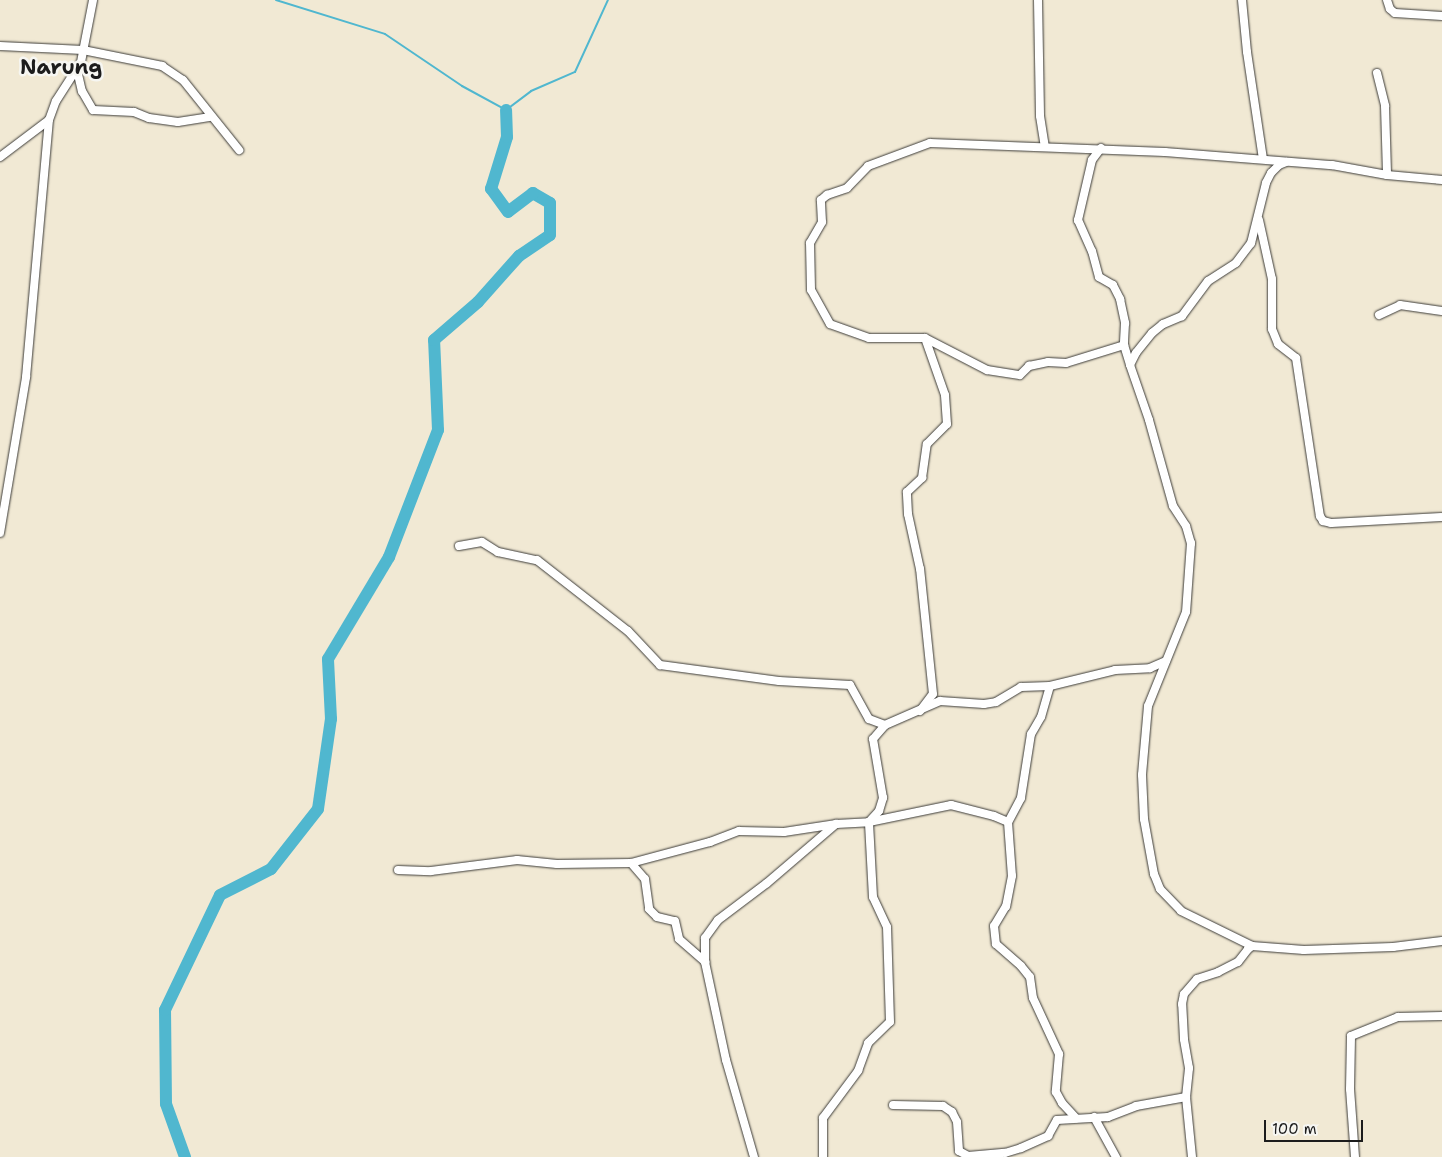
<!DOCTYPE html>
<style>
body{margin:0}
#map{position:relative;width:1442px;height:1157px;overflow:hidden;background:#f1e9d4;font-family:"Shantell Sans",sans-serif}
div>[style]{position:absolute}
.stream>*{height:2px;margin:-1px;padding:0 1px;transform-origin:1px;border-radius:1px;background:#50b7cf}
.river>*{height:12px;margin:-6px;padding:0 6px;transform-origin:6px;border-radius:6px;background:#50b7cf}
.roads{filter:drop-shadow(0 0 1px #3c3b38) drop-shadow(0 0 1px #3c3b38)}
.minor>*{height:8px;margin:-4px;padding:0 4px;transform-origin:4px;border-radius:4px;background:#fff}
span{translate:-50% -50%;white-space:nowrap;text-align:center;line-height:1.15;-webkit-text-stroke:5px #f6f6f2;paint-order:stroke}
.quarter-label{font-size:21px;color:#1c1c1c;font-weight:700}
.scale{position:absolute;left:1264px;top:1120px;width:99px;height:22px;box-sizing:border-box;border:2px solid #1c1c1c;border-top:0;padding-left:6px;font-size:15px;line-height:18px;white-space:nowrap;color:#1c1c1c;-webkit-text-stroke:4px #f6f6f2;paint-order:stroke}
</style>
<div id="map">
<div class="stream">
<div style="left:276px;top:0;width:114px;rotate:17.3deg"></div>
<div style="left:385px;top:34px;width:93px;rotate:34deg"></div>
<div style="left:462px;top:86px;width:50px;rotate:28.6deg"></div>
<div style="left:506px;top:110px;width:31px;rotate:-37deg"></div>
<div style="left:531px;top:91px;width:48px;rotate:-23.4deg"></div>
<div style="left:575px;top:72px;width:79px;rotate:-65.4deg"></div>
</div>
<div class="river">
<div style="left:185px;top:1157px;width:56px;rotate:-109.7deg"></div>
<div style="left:166px;top:1104px;width:94px;rotate:-90.6deg"></div>
<div style="left:165px;top:1010px;width:127px;rotate:-64.4deg"></div>
<div style="left:220px;top:895px;width:57px;rotate:-27deg"></div>
<div style="left:271px;top:869px;width:76px;rotate:-51.9deg"></div>
<div style="left:318px;top:809px;width:91px;rotate:-81.8deg"></div>
<div style="left:331px;top:719px;width:60px;rotate:-92.9deg"></div>
<div style="left:328px;top:659px;width:119px;rotate:-59.1deg"></div>
<div style="left:389px;top:557px;width:136px;rotate:-68.9deg"></div>
<div style="left:438px;top:430px;width:90px;rotate:-92.5deg"></div>
<div style="left:434px;top:340px;width:58px;rotate:-40.8deg"></div>
<div style="left:478px;top:302px;width:62px;rotate:-48.3deg"></div>
<div style="left:519px;top:256px;width:37px;rotate:-34deg"></div>
<div style="left:550px;top:235px;width:32px;rotate:-90deg"></div>
<div style="left:550px;top:203px;width:20px;rotate:-150deg"></div>
<div style="left:533px;top:193px;width:31px;rotate:143deg"></div>
<div style="left:508px;top:212px;width:29px;rotate:-126deg"></div>
<div style="left:491px;top:189px;width:54px;rotate:-72.9deg"></div>
<div style="left:507px;top:137px;width:27px;rotate:-92deg"></div>
</div>
<div class="roads">
<div class="minor">
<div style="left:1038px;top:0;width:116px;rotate:89deg"></div>
<div style="left:1040px;top:116px;width:30px;rotate:81deg"></div>
<div style="left:1242px;top:0;width:52px;rotate:84.5deg"></div>
<div style="left:1247px;top:52px;width:108px;rotate:81.5deg"></div>
<div style="left:1387px;top:0;width:9px;rotate:72deg"></div>
<div style="left:1390px;top:9px;width:6px;rotate:39deg"></div>
<div style="left:1395px;top:13px;width:47px;rotate:3.7deg"></div>
<div style="left:0;top:46px;width:83px;rotate:2.8deg"></div>
<div style="left:83px;top:50px;width:81px;rotate:11.4deg"></div>
<div style="left:162px;top:66px;width:25px;rotate:34deg"></div>
<div style="left:183px;top:80px;width:90px;rotate:51.3deg"></div>
<div style="left:77px;top:70px;width:22px;rotate:77deg"></div>
<div style="left:82px;top:91px;width:22px;rotate:60deg"></div>
<div style="left:93px;top:110px;width:41px;rotate:2.8deg"></div>
<div style="left:134px;top:112px;width:16px;rotate:22deg"></div>
<div style="left:149px;top:118px;width:29px;rotate:8deg"></div>
<div style="left:178px;top:122px;width:33px;rotate:-9deg"></div>
<div style="left:1377px;top:73px;width:34px;rotate:76deg"></div>
<div style="left:1385px;top:106px;width:69px;rotate:88.3deg"></div>
<div style="left:1101px;top:148px;width:15px;rotate:127deg"></div>
<div style="left:1092px;top:160px;width:62px;rotate:103.1deg"></div>
<div style="left:1078px;top:220px;width:34px;rotate:66deg"></div>
<div style="left:1092px;top:251px;width:27px;rotate:75deg"></div>
<div style="left:1099px;top:277px;width:16px;rotate:30deg"></div>
<div style="left:1113px;top:285px;width:16px;rotate:63deg"></div>
<div style="left:1120px;top:299px;width:25px;rotate:78deg"></div>
<div style="left:1125px;top:323px;width:22px;rotate:93deg"></div>
<div style="left:1124px;top:345px;width:21px;rotate:73deg"></div>
<div style="left:0;top:157px;width:61px;rotate:-37.1deg"></div>
<div style="left:1286px;top:162px;width:8px;rotate:157deg"></div>
<div style="left:1279px;top:165px;width:11px;rotate:135deg"></div>
<div style="left:1271px;top:173px;width:11px;rotate:117deg"></div>
<div style="left:1266px;top:183px;width:62px;rotate:104deg"></div>
<div style="left:1251px;top:243px;width:25px;rotate:127deg"></div>
<div style="left:1236px;top:263px;width:33px;rotate:147deg"></div>
<div style="left:1208px;top:281px;width:44px;rotate:126.6deg"></div>
<div style="left:1182px;top:316px;width:21px;rotate:157deg"></div>
<div style="left:1163px;top:324px;width:14px;rotate:141deg"></div>
<div style="left:1152px;top:333px;width:26px;rotate:129deg"></div>
<div style="left:1136px;top:353px;width:13px;rotate:117deg"></div>
<div style="left:1130px;top:365px;width:58px;rotate:70.9deg"></div>
<div style="left:1149px;top:420px;width:89px;rotate:74.4deg"></div>
<div style="left:1173px;top:506px;width:24px;rotate:57deg"></div>
<div style="left:1186px;top:526px;width:18px;rotate:74deg"></div>
<div style="left:1191px;top:543px;width:69px;rotate:94.1deg"></div>
<div style="left:1186px;top:612px;width:101px;rotate:112deg"></div>
<div style="left:1148px;top:706px;width:69px;rotate:95deg"></div>
<div style="left:1142px;top:775px;width:44px;rotate:87.4deg"></div>
<div style="left:1144px;top:819px;width:56px;rotate:79.7deg"></div>
<div style="left:1154px;top:874px;width:16px;rotate:68deg"></div>
<div style="left:1160px;top:889px;width:30px;rotate:46deg"></div>
<div style="left:1181px;top:911px;width:79px;rotate:26.2deg"></div>
<div style="left:1252px;top:946px;width:52px;rotate:4.4deg"></div>
<div style="left:1304px;top:950px;width:89px;rotate:-1.9deg"></div>
<div style="left:1393px;top:947px;width:49px;rotate:-7deg"></div>
<div style="left:1259px;top:220px;width:60px;rotate:77.6deg"></div>
<div style="left:1272px;top:279px;width:50px;rotate:90deg"></div>
<div style="left:1272px;top:329px;width:16px;rotate:68deg"></div>
<div style="left:1278px;top:344px;width:23px;rotate:38deg"></div>
<div style="left:1296px;top:358px;width:160px;rotate:81.4deg"></div>
<div style="left:1320px;top:516px;width:6px;rotate:59deg"></div>
<div style="left:1323px;top:521px;width:8px;rotate:14deg"></div>
<div style="left:1331px;top:523px;width:111px;rotate:-3.1deg"></div>
<div style="left:1379px;top:315px;width:23px;rotate:-25deg"></div>
<div style="left:1400px;top:305px;width:42px;rotate:8.1deg"></div>
<div style="left:925px;top:338px;width:70px;rotate:27.3deg"></div>
<div style="left:987px;top:370px;width:33px;rotate:9deg"></div>
<div style="left:1020px;top:375px;width:13px;rotate:-45deg"></div>
<div style="left:1029px;top:366px;width:19px;rotate:-12deg"></div>
<div style="left:1048px;top:362px;width:18px;rotate:3deg"></div>
<div style="left:1066px;top:363px;width:61px;rotate:-17.2deg"></div>
<div style="left:0;top:533px;width:158px;rotate:-80.5deg"></div>
<div style="left:26px;top:377px;width:258px;rotate:-84.9deg"></div>
<div style="left:49px;top:120px;width:20px;rotate:-70deg"></div>
<div style="left:56px;top:101px;width:46px;rotate:-57.3deg"></div>
<div style="left:81px;top:62px;width:63px;rotate:-79deg"></div>
<div style="left:459px;top:546px;width:23px;rotate:-10deg"></div>
<div style="left:482px;top:542px;width:19px;rotate:32deg"></div>
<div style="left:498px;top:552px;width:40px;rotate:12deg"></div>
<div style="left:537px;top:560px;width:115px;rotate:38deg"></div>
<div style="left:628px;top:631px;width:47px;rotate:46.7deg"></div>
<div style="left:660px;top:665px;width:120px;rotate:7.7deg"></div>
<div style="left:779px;top:681px;width:71px;rotate:3.2deg"></div>
<div style="left:850px;top:685px;width:39px;rotate:61deg"></div>
<div style="left:869px;top:719px;width:17px;rotate:21deg"></div>
<div style="left:1050px;top:686px;width:32px;rotate:106deg"></div>
<div style="left:1041px;top:717px;width:20px;rotate:120deg"></div>
<div style="left:1031px;top:734px;width:65px;rotate:98.9deg"></div>
<div style="left:1021px;top:798px;width:27px;rotate:118deg"></div>
<div style="left:1008px;top:822px;width:54px;rotate:85.8deg"></div>
<div style="left:1012px;top:876px;width:31px;rotate:101deg"></div>
<div style="left:1006px;top:906px;width:23px;rotate:121deg"></div>
<div style="left:994px;top:926px;width:18px;rotate:84deg"></div>
<div style="left:996px;top:944px;width:33px;rotate:41deg"></div>
<div style="left:1021px;top:966px;width:14px;rotate:51deg"></div>
<div style="left:1030px;top:977px;width:21px;rotate:82deg"></div>
<div style="left:1033px;top:998px;width:62px;rotate:65.1deg"></div>
<div style="left:1059px;top:1054px;width:38px;rotate:95deg"></div>
<div style="left:1056px;top:1092px;width:13px;rotate:61deg"></div>
<div style="left:1062px;top:1103px;width:21px;rotate:47deg"></div>
<div style="left:920px;top:711px;width:21px;rotate:-53deg"></div>
<div style="left:933px;top:694px;width:126px;rotate:-95.9deg"></div>
<div style="left:920px;top:569px;width:56px;rotate:-102.3deg"></div>
<div style="left:908px;top:514px;width:22px;rotate:-93deg"></div>
<div style="left:907px;top:492px;width:21px;rotate:-43deg"></div>
<div style="left:922px;top:478px;width:34px;rotate:-82deg"></div>
<div style="left:927px;top:444px;width:28px;rotate:-45deg"></div>
<div style="left:947px;top:424px;width:29px;rotate:-94deg"></div>
<div style="left:945px;top:395px;width:60px;rotate:-109.3deg"></div>
<div style="left:925px;top:338px;width:56px;rotate:180deg"></div>
<div style="left:869px;top:338px;width:41px;rotate:-160.3deg"></div>
<div style="left:830px;top:324px;width:39px;rotate:-119deg"></div>
<div style="left:811px;top:290px;width:47px;rotate:-91.2deg"></div>
<div style="left:810px;top:243px;width:24px;rotate:-60deg"></div>
<div style="left:822px;top:222px;width:22px;rotate:-93deg"></div>
<div style="left:821px;top:200px;width:8px;rotate:-40deg"></div>
<div style="left:827px;top:195px;width:21px;rotate:-19deg"></div>
<div style="left:847px;top:188px;width:30px;rotate:-46deg"></div>
<div style="left:868px;top:166px;width:66px;rotate:-20.4deg"></div>
<div style="left:930px;top:143px;width:235px;rotate:2.2deg"></div>
<div style="left:1165px;top:152px;width:168px;rotate:4.5deg"></div>
<div style="left:1332px;top:165px;width:56px;rotate:10.3deg"></div>
<div style="left:1387px;top:175px;width:55px;rotate:5.2deg"></div>
<div style="left:631px;top:863px;width:21px;rotate:49deg"></div>
<div style="left:645px;top:879px;width:30px;rotate:82deg"></div>
<div style="left:649px;top:909px;width:11px;rotate:45deg"></div>
<div style="left:657px;top:917px;width:18px;rotate:13deg"></div>
<div style="left:675px;top:921px;width:18px;rotate:77deg"></div>
<div style="left:679px;top:939px;width:35px;rotate:41deg"></div>
<div style="left:398px;top:870px;width:33px;rotate:2deg"></div>
<div style="left:431px;top:871px;width:87px;rotate:-7.3deg"></div>
<div style="left:517px;top:860px;width:40px;rotate:5.7deg"></div>
<div style="left:557px;top:864px;width:74px;rotate:-0.8deg"></div>
<div style="left:631px;top:863px;width:82px;rotate:-14.9deg"></div>
<div style="left:710px;top:842px;width:31px;rotate:-21deg"></div>
<div style="left:739px;top:831px;width:45px;rotate:1.3deg"></div>
<div style="left:784px;top:832px;width:53px;rotate:-8.7deg"></div>
<div style="left:836px;top:824px;width:33px;rotate:-3deg"></div>
<div style="left:869px;top:822px;width:15px;rotate:-48deg"></div>
<div style="left:879px;top:811px;width:14px;rotate:-73deg"></div>
<div style="left:883px;top:798px;width:60px;rotate:-99.6deg"></div>
<div style="left:873px;top:739px;width:18px;rotate:-49deg"></div>
<div style="left:885px;top:725px;width:60px;rotate:-23.6deg"></div>
<div style="left:940px;top:701px;width:44px;rotate:3.9deg"></div>
<div style="left:984px;top:704px;width:12px;rotate:-9deg"></div>
<div style="left:996px;top:702px;width:29px;rotate:-31deg"></div>
<div style="left:1021px;top:687px;width:29px;rotate:-2deg"></div>
<div style="left:1050px;top:686px;width:67px;rotate:-13.8deg"></div>
<div style="left:1115px;top:670px;width:35px;rotate:-3deg"></div>
<div style="left:1150px;top:668px;width:17px;rotate:-24deg"></div>
<div style="left:893px;top:1105px;width:50px;rotate:1.1deg"></div>
<div style="left:943px;top:1106px;width:11px;rotate:34deg"></div>
<div style="left:952px;top:1112px;width:11px;rotate:63deg"></div>
<div style="left:957px;top:1122px;width:29px;rotate:86deg"></div>
<div style="left:959px;top:1151px;width:10px;rotate:29deg"></div>
<div style="left:968px;top:1156px;width:37px;rotate:-5deg"></div>
<div style="left:1005px;top:1153px;width:17px;rotate:-17deg"></div>
<div style="left:1021px;top:1148px;width:30px;rotate:-24deg"></div>
<div style="left:1048px;top:1136px;width:18px;rotate:-61deg"></div>
<div style="left:1057px;top:1120px;width:51px;rotate:-3.4deg"></div>
<div style="left:1108px;top:1117px;width:30px;rotate:-21deg"></div>
<div style="left:1136px;top:1106px;width:51px;rotate:-10.2deg"></div>
<div style="left:1094px;top:1117px;width:46px;rotate:61.2deg"></div>
<div style="left:754px;top:1157px;width:101px;rotate:-106.1deg"></div>
<div style="left:726px;top:1060px;width:100px;rotate:-102.1deg"></div>
<div style="left:705px;top:962px;width:24px;rotate:-90deg"></div>
<div style="left:705px;top:938px;width:22px;rotate:-54deg"></div>
<div style="left:718px;top:920px;width:61px;rotate:-37.1deg"></div>
<div style="left:767px;top:883px;width:91px;rotate:-40.5deg"></div>
<div style="left:823px;top:1157px;width:39px;rotate:-90deg"></div>
<div style="left:823px;top:1118px;width:59px;rotate:-53.3deg"></div>
<div style="left:858px;top:1071px;width:30px;rotate:-70deg"></div>
<div style="left:868px;top:1043px;width:30px;rotate:-44deg"></div>
<div style="left:890px;top:1022px;width:95px;rotate:-91.8deg"></div>
<div style="left:887px;top:927px;width:33px;rotate:-115deg"></div>
<div style="left:873px;top:897px;width:75px;rotate:-93.1deg"></div>
<div style="left:869px;top:822px;width:84px;rotate:-11.7deg"></div>
<div style="left:951px;top:805px;width:44px;rotate:14.3deg"></div>
<div style="left:994px;top:816px;width:15px;rotate:23deg"></div>
<div style="left:1192px;top:1157px;width:60px;rotate:-95.7deg"></div>
<div style="left:1186px;top:1097px;width:29px;rotate:-84deg"></div>
<div style="left:1189px;top:1068px;width:29px;rotate:-100deg"></div>
<div style="left:1184px;top:1039px;width:35px;rotate:-93deg"></div>
<div style="left:1182px;top:1004px;width:10px;rotate:-79deg"></div>
<div style="left:1184px;top:994px;width:20px;rotate:-49deg"></div>
<div style="left:1197px;top:979px;width:22px;rotate:-18deg"></div>
<div style="left:1218px;top:972px;width:22px;rotate:-27deg"></div>
<div style="left:1238px;top:962px;width:16px;rotate:-52deg"></div>
<div style="left:1248px;top:949px;width:5px;rotate:-37deg"></div>
<div style="left:1355px;top:1157px;width:68px;rotate:-94.2deg"></div>
<div style="left:1350px;top:1089px;width:53px;rotate:-88.9deg"></div>
<div style="left:1351px;top:1036px;width:51px;rotate:-22deg"></div>
<div style="left:1398px;top:1017px;width:44px;rotate:-1.3deg"></div>
</div>
</div>
<div class="quarter-label">
<span style="left:61px;top:67px">Narung</span>
</div>
<div class="scale">100 m</div>
</div>
